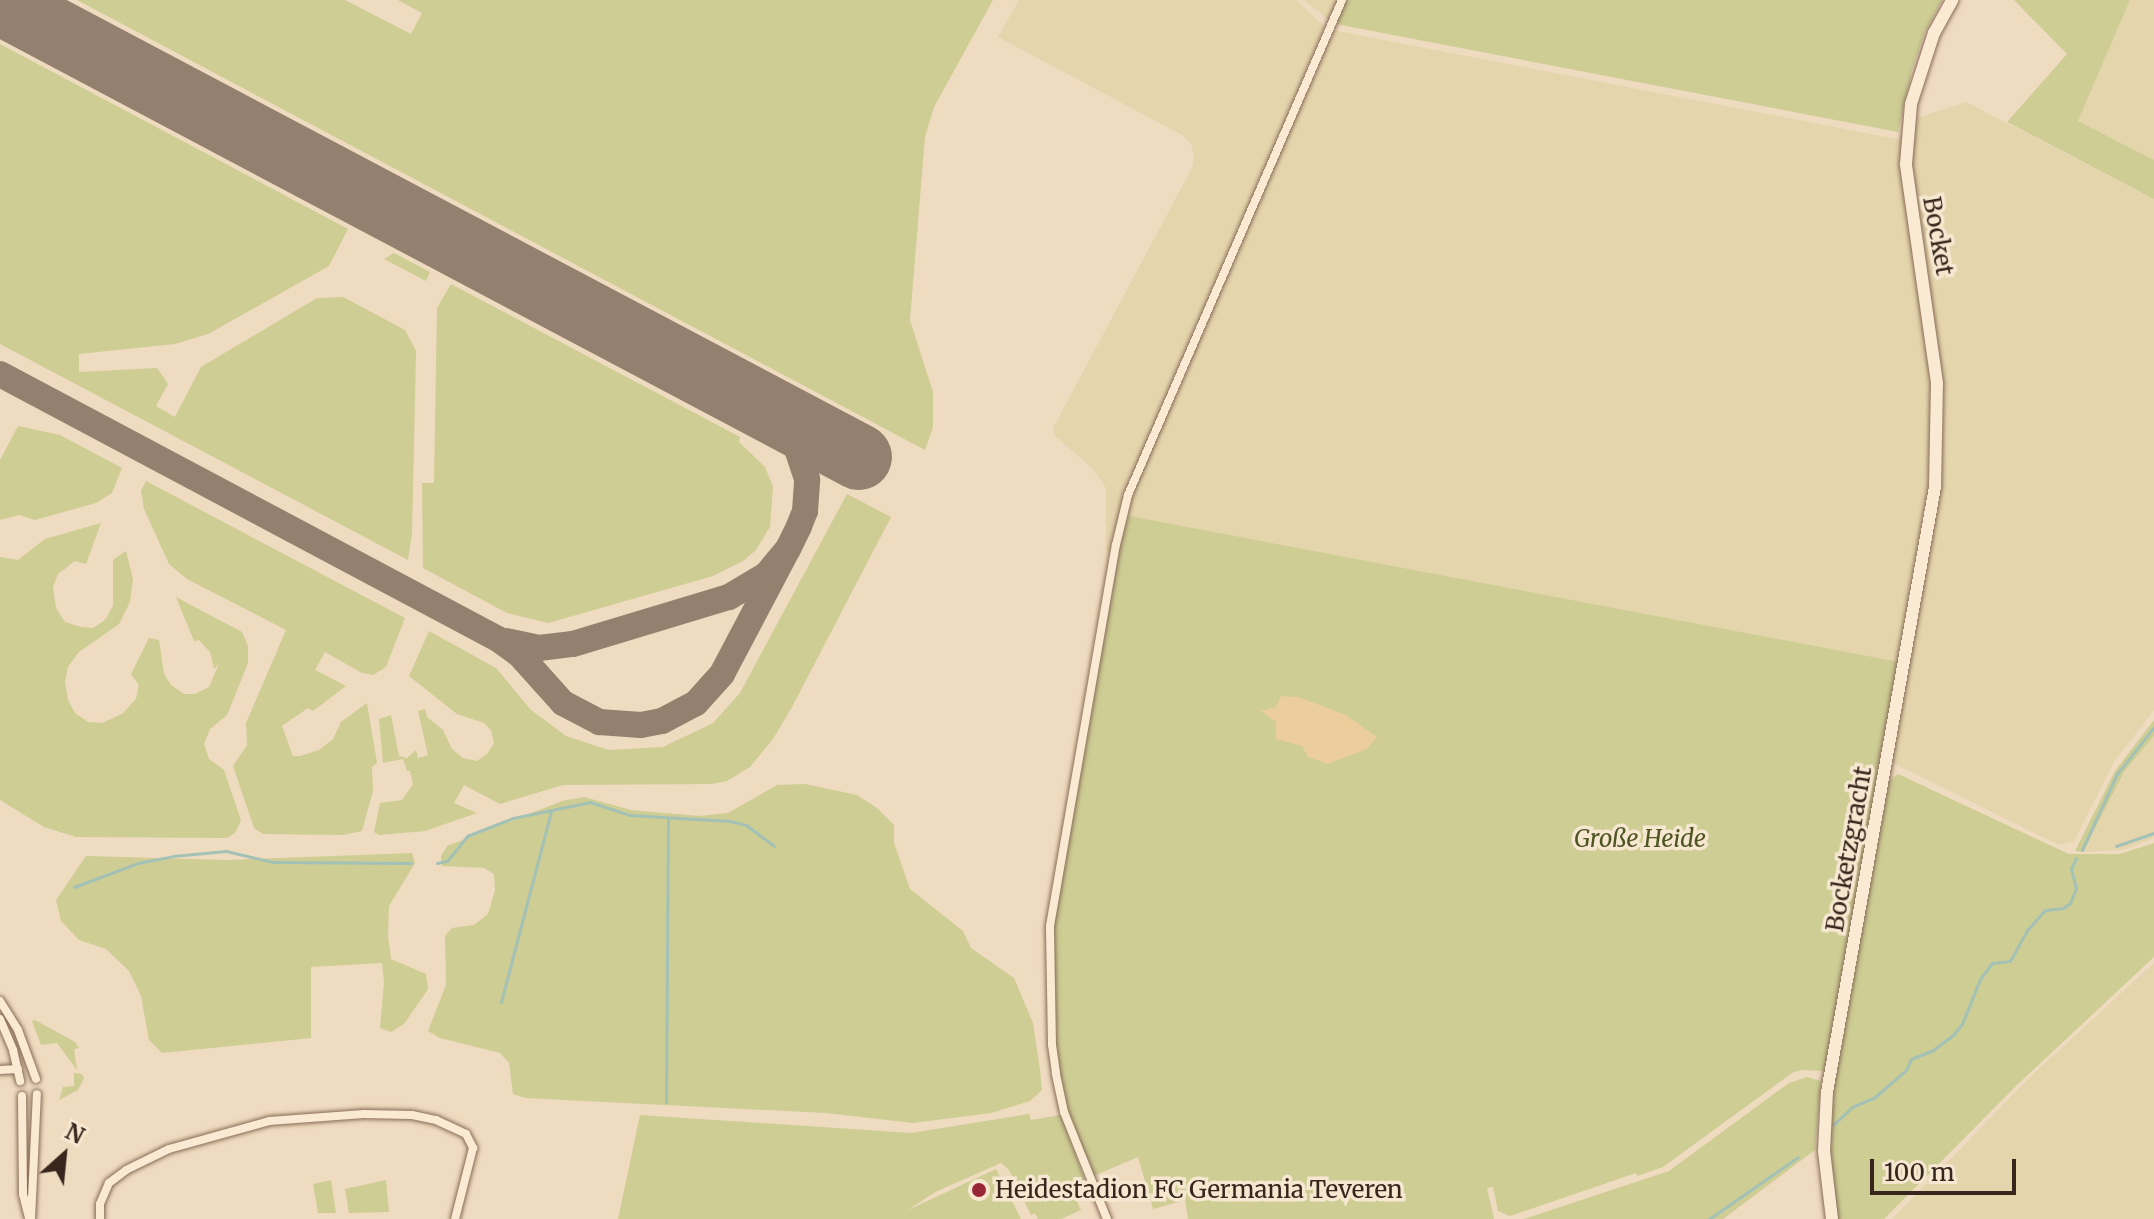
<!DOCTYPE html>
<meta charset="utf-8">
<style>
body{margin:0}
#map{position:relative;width:2154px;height:1219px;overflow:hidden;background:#efdbc0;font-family:Merriweather,serif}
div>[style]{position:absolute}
.farmland>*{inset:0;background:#e5d5ad}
.green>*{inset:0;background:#cdcd94}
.sand>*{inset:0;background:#eccd9c}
.stream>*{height:3px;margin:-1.5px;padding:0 1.5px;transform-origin:1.5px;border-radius:1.5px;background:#a3c1b5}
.taxiway>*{height:26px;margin:-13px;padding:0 13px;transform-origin:13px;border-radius:13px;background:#94806e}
.runway>*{height:66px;margin:-33px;padding:0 33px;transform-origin:33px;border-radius:33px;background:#94806e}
.roads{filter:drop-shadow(0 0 2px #886c57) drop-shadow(0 0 2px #886c57)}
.street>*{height:8px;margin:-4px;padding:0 4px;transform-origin:4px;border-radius:4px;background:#faead3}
.secondary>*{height:12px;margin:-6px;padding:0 6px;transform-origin:6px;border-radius:6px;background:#faead3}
.dots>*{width:22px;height:22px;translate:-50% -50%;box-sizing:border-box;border:4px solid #f6e7d0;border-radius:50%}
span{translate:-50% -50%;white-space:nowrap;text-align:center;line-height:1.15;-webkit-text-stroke:7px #f6e7d0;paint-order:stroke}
.street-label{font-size:24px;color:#38261c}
.park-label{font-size:24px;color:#4e5522;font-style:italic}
.poi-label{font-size:24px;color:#38261c}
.left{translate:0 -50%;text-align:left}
.north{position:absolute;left:24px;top:1115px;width:80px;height:80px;-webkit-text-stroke:6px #f6e7d0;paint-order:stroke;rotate:27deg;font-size:22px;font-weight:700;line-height:32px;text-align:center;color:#38261c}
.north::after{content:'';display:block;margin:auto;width:28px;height:36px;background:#38261c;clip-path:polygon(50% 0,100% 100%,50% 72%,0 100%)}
.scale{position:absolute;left:1870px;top:1159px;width:146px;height:36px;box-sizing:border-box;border:4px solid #38261c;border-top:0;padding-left:10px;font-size:24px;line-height:28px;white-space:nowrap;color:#38261c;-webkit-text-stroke:6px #f6e7d0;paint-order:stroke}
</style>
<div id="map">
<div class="farmland">
<div style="clip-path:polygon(1019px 0,1296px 0,1327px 29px,1912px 142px,1914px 119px,1966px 102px,2154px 199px,2154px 710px,2114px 762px,2074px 841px,2059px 845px,1891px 762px,1106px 550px,1106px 488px,1092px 468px,1056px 437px,1053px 428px,1193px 166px,1194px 156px,1191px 144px,1182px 135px,998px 37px)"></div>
<div style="clip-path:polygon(1304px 0,1338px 0,1329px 20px)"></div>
<div style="clip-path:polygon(2130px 0,2154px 0,2154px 160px,2078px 121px)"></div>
<div style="clip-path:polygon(2154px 736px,2154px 838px,2123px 850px,2083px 852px,2126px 771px)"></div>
<div style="clip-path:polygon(2154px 963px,2154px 1219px,1892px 1219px,2033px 1074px)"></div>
</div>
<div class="green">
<div style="clip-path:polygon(77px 0,345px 0,411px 34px,422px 13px,398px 0,993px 0,934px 107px,925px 137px,910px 320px,933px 392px,933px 427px,925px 450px)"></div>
<div style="clip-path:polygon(1346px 0,1942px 0,1925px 32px,1912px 70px,1898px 132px,1336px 24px)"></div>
<div style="clip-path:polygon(2014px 0,2130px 0,2078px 121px,2154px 160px,2154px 199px,2007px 122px,2067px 54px)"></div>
<div style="clip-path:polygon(0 44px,348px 229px,329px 266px,208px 334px,175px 344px,79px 354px,79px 372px,157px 368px,168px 384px,156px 406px,175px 417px,201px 367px,317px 298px,343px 297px,405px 330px,416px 351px,412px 534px,408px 560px,0 344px)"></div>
<div style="clip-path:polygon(394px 253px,430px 272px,426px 281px,384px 259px)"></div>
<div style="clip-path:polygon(451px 284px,740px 437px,739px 442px,765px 467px,773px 487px,770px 527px,756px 550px,743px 561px,713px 576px,548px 623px,507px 613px,423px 568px,422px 483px,434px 483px,437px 308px)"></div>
<div style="clip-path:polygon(18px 426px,60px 435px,122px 468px,112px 493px,96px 503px,35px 520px,19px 515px,0 520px,0 460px)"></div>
<div style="clip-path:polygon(146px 481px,405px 618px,386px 667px,373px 675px,362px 673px,325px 652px,315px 670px,346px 686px,313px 711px,308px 708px,282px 726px,293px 756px,300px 756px,319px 750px,333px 739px,341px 722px,367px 703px,377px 763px,372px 767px,373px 791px,362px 831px,343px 835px,263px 834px,254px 828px,233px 766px,247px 745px,246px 723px,286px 630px,187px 579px,169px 564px,144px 509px,141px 491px)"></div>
<div style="clip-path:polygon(847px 494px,891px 517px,792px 707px,773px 739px,750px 767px,727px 781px,712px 784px,563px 785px,500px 804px,464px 785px,454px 803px,477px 813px,425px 831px,379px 835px,374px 832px,380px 803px,402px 800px,413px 784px,410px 771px,407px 771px,403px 759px,383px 763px,379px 719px,391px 715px,399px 756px,407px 758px,416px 750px,418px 758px,428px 755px,418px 711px,425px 709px,427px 717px,443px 730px,452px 749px,463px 758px,477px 761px,487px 754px,494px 743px,491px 730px,484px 723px,457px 714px,409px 676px,429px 631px,496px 668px,531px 710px,566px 736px,609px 750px,663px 747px,713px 723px,740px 693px)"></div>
<div style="clip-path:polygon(1129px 516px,1899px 662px,1825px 1071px,1801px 1070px,1792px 1073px,1663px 1167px,1637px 1176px,1636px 1173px,1510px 1216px,1498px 1211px,1493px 1187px,1487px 1188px,1494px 1219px,1188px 1219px,1185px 1200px,1153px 1209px,1138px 1157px,1091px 1177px,1067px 1111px,1054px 1046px,1052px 931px,1121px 542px)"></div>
<div style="clip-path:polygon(101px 523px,86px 564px,75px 561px,58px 574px,53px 587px,56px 608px,65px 622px,81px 627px,93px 628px,105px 620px,113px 606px,113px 560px,126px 551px,133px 579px,130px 602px,119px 624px,79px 652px,68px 667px,65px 682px,68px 700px,75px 713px,88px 722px,102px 723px,122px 714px,136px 699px,139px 685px,131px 674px,149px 638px,159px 640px,164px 674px,171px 685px,184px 694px,195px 694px,209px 687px,219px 664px,214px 669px,210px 652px,199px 640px,194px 641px,176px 597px,242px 632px,248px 646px,248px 663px,227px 715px,210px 729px,204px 744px,209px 759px,224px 770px,241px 820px,235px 833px,227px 838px,76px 837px,44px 827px,0 800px,0 557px,18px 560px,45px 539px)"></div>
<div style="clip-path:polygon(2154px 720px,2154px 736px,2125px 771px,2083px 852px,2075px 851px,2115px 771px)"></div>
<div style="clip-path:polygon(1898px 774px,2069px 854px,2120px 854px,2154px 843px,2154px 957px,2017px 1085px,1884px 1219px,1836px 1219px,1830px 1146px,1833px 1094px,1889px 781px)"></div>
<div style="clip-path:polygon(805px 784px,857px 795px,877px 808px,894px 825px,894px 843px,910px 889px,963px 931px,971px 948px,1014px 978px,1033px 1023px,1040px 1070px,1042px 1090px,1030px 1101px,991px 1113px,913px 1123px,826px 1113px,525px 1098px,513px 1094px,509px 1063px,500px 1053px,440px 1038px,428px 1031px,446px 985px,445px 936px,452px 928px,474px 925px,488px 914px,495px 890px,494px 874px,484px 868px,442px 866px,441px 856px,447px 846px,562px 801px,584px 797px,631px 810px,699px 816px,728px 813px,777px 785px)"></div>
<div style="clip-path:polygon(412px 853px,415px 863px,389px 906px,388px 935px,391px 959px,426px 974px,428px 989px,404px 1024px,391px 1032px,380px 1028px,384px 982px,382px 963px,311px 967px,311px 1038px,162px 1053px,149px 1040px,141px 996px,129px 971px,106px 949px,79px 940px,61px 921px,56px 900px,86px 856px,226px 860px)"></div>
<div style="clip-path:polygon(35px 1020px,75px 1042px,79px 1048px,74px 1049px,77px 1070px,57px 1043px,41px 1045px,32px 1021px)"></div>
<div style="clip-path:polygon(74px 1073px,82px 1074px,84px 1078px,78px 1090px,59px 1100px,63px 1087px,74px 1086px)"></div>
<div style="clip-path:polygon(1807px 1077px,1821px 1081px,1815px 1150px,1723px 1219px,1524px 1219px,1669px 1171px,1789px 1083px)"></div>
<div style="clip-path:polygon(1029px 1114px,1031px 1120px,1061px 1115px,1088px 1189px,1074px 1195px,1081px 1210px,1061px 1219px,1038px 1219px,1035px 1213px,1031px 1215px,1009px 1170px,1001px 1163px,935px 1192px,908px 1210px,996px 1169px,1021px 1219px,618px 1219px,640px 1115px,911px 1133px)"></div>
<div style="clip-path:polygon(331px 1180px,336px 1213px,318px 1213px,313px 1184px)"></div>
<div style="clip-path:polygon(386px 1180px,389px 1212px,349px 1213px,345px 1189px)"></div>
</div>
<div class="sand">
<div style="clip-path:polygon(1281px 696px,1298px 697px,1346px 715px,1377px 737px,1367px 749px,1328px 764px,1308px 757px,1302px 746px,1276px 739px,1276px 722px,1261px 711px,1276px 707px)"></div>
</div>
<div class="stream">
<div style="left:2116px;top:846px;width:40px;rotate:-18.9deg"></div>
<div style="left:2082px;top:850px;width:84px;rotate:-65.3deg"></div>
<div style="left:2117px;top:774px;width:60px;rotate:-51.8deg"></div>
<div style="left:437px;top:863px;width:10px;rotate:-11deg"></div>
<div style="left:447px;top:861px;width:32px;rotate:-51deg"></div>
<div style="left:467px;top:836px;width:49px;rotate:-21.4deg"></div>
<div style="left:513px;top:818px;width:79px;rotate:-11.7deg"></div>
<div style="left:590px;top:802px;width:41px;rotate:18.4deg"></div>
<div style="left:629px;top:815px;width:101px;rotate:3.4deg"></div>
<div style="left:730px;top:821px;width:16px;rotate:14deg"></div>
<div style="left:746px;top:825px;width:35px;rotate:37deg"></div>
<div style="left:74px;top:887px;width:68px;rotate:-20.6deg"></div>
<div style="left:138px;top:863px;width:36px;rotate:-11deg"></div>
<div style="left:173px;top:856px;width:53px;rotate:-5.4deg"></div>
<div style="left:226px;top:851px;width:48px;rotate:13.2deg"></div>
<div style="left:273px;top:862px;width:138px;rotate:0.4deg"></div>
<div style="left:501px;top:1002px;width:196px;rotate:-75.3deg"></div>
<div style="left:666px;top:1102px;width:284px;rotate:-89.6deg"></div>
<div style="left:1833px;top:1125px;width:26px;rotate:-43deg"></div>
<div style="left:1852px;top:1107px;width:25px;rotate:-23deg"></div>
<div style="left:1875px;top:1097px;width:41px;rotate:-41.1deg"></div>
<div style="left:1906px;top:1070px;width:12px;rotate:-66deg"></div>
<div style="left:1911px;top:1059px;width:24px;rotate:-22deg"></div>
<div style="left:1933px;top:1050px;width:25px;rotate:-37deg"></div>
<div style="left:1953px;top:1035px;width:14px;rotate:-51deg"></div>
<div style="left:1962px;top:1024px;width:48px;rotate:-68.2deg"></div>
<div style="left:1980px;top:979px;width:20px;rotate:-53deg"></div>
<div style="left:1992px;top:963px;width:18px;rotate:-6deg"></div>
<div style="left:2010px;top:961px;width:37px;rotate:-61deg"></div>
<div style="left:2028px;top:929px;width:25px;rotate:-48deg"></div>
<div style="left:2045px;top:910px;width:18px;rotate:-6deg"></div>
<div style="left:2063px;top:908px;width:9px;rotate:-36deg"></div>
<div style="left:2070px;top:903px;width:16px;rotate:-68deg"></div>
<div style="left:2076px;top:888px;width:20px;rotate:-105deg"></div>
<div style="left:2071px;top:869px;width:12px;rotate:-66deg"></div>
<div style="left:1709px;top:1219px;width:108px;rotate:-34.9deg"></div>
</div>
<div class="taxiway">
<div style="left:0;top:374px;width:564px;rotate:28.02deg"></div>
<div style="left:498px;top:639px;width:26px;rotate:36deg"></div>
<div style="left:519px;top:654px;width:66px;rotate:48.1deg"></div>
<div style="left:563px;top:703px;width:41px;rotate:27.8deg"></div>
<div style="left:599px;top:722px;width:42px;rotate:4.1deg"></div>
<div style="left:641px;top:725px;width:21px;rotate:-11deg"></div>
<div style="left:662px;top:721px;width:38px;rotate:-28deg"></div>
<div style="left:696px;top:703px;width:39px;rotate:-48deg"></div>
<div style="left:722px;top:674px;width:141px;rotate:-62.2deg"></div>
<div style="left:506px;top:641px;width:34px;rotate:12deg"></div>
<div style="left:539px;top:648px;width:34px;rotate:-7deg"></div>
<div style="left:573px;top:644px;width:163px;rotate:-16.8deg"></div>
<div style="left:729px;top:597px;width:43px;rotate:-30.7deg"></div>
<div style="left:766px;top:575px;width:34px;rotate:-50deg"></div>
<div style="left:788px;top:549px;width:25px;rotate:-64deg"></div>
<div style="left:799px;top:526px;width:16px;rotate:-68deg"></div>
<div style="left:805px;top:511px;width:32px;rotate:-86deg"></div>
<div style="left:807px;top:479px;width:44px;rotate:-108.4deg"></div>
<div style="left:793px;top:437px;width:47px;rotate:-135deg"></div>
</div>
<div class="runway">
<div style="left:0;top:2px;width:972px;rotate:27.91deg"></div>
</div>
<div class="roads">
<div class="street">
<div style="left:0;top:1001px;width:34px;rotate:58deg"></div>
<div style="left:18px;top:1030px;width:52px;rotate:69.8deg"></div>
<div style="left:0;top:1019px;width:34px;rotate:67deg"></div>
<div style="left:13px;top:1050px;width:32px;rotate:77deg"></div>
<div style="left:0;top:1070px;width:18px;rotate:-3deg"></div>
<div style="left:22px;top:1096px;width:98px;rotate:89.4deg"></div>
<div style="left:23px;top:1194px;width:25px;rotate:76deg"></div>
<div style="left:31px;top:1219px;width:125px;rotate:-87.3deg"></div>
<div style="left:100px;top:1219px;width:15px;rotate:-90deg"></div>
<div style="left:100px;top:1204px;width:23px;rotate:-67deg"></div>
<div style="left:109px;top:1183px;width:21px;rotate:-37deg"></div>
<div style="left:126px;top:1170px;width:48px;rotate:-26deg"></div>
<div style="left:169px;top:1149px;width:104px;rotate:-15.6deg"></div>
<div style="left:269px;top:1121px;width:95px;rotate:-4.2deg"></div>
<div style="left:364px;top:1114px;width:48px;rotate:1.2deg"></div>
<div style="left:412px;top:1115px;width:25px;rotate:12deg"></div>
<div style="left:436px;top:1120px;width:33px;rotate:25deg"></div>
<div style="left:466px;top:1134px;width:16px;rotate:63deg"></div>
<div style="left:473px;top:1148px;width:73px;rotate:104.2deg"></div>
<div style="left:1107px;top:1219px;width:115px;rotate:-111.9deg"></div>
<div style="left:1064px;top:1112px;width:40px;rotate:-102deg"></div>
<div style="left:1056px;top:1073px;width:28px;rotate:-98deg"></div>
<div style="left:1052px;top:1045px;width:119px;rotate:-91deg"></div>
<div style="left:1050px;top:926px;width:387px;rotate:-80.2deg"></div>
<div style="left:1116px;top:545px;width:51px;rotate:-76.5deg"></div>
<div style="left:1128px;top:495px;width:539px;rotate:-66.62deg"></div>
</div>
<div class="secondary">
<div style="left:1832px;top:1219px;width:68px;rotate:-96.7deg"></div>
<div style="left:1824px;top:1151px;width:59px;rotate:-87.1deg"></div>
<div style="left:1827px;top:1092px;width:615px;rotate:-79.88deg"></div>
<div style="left:1935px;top:487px;width:104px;rotate:-88.9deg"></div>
<div style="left:1937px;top:383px;width:221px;rotate:-98.1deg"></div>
<div style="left:1906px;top:164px;width:60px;rotate:-85.2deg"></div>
<div style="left:1911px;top:104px;width:75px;rotate:-72.1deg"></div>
<div style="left:1934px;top:33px;width:38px;rotate:-61deg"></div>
</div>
</div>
<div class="dots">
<div style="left:979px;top:1190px;background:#992634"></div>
</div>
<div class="street-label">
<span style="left:1938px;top:236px;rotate:80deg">Bocket</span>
<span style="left:1849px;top:849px;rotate:-80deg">Bocketzgracht</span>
</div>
<div class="park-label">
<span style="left:1640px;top:839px">Große Heide</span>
</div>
<div class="poi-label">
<span class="left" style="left:995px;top:1190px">Heidestadion FC Germania Teveren</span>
</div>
<div class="north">N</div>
<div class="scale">100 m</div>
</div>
